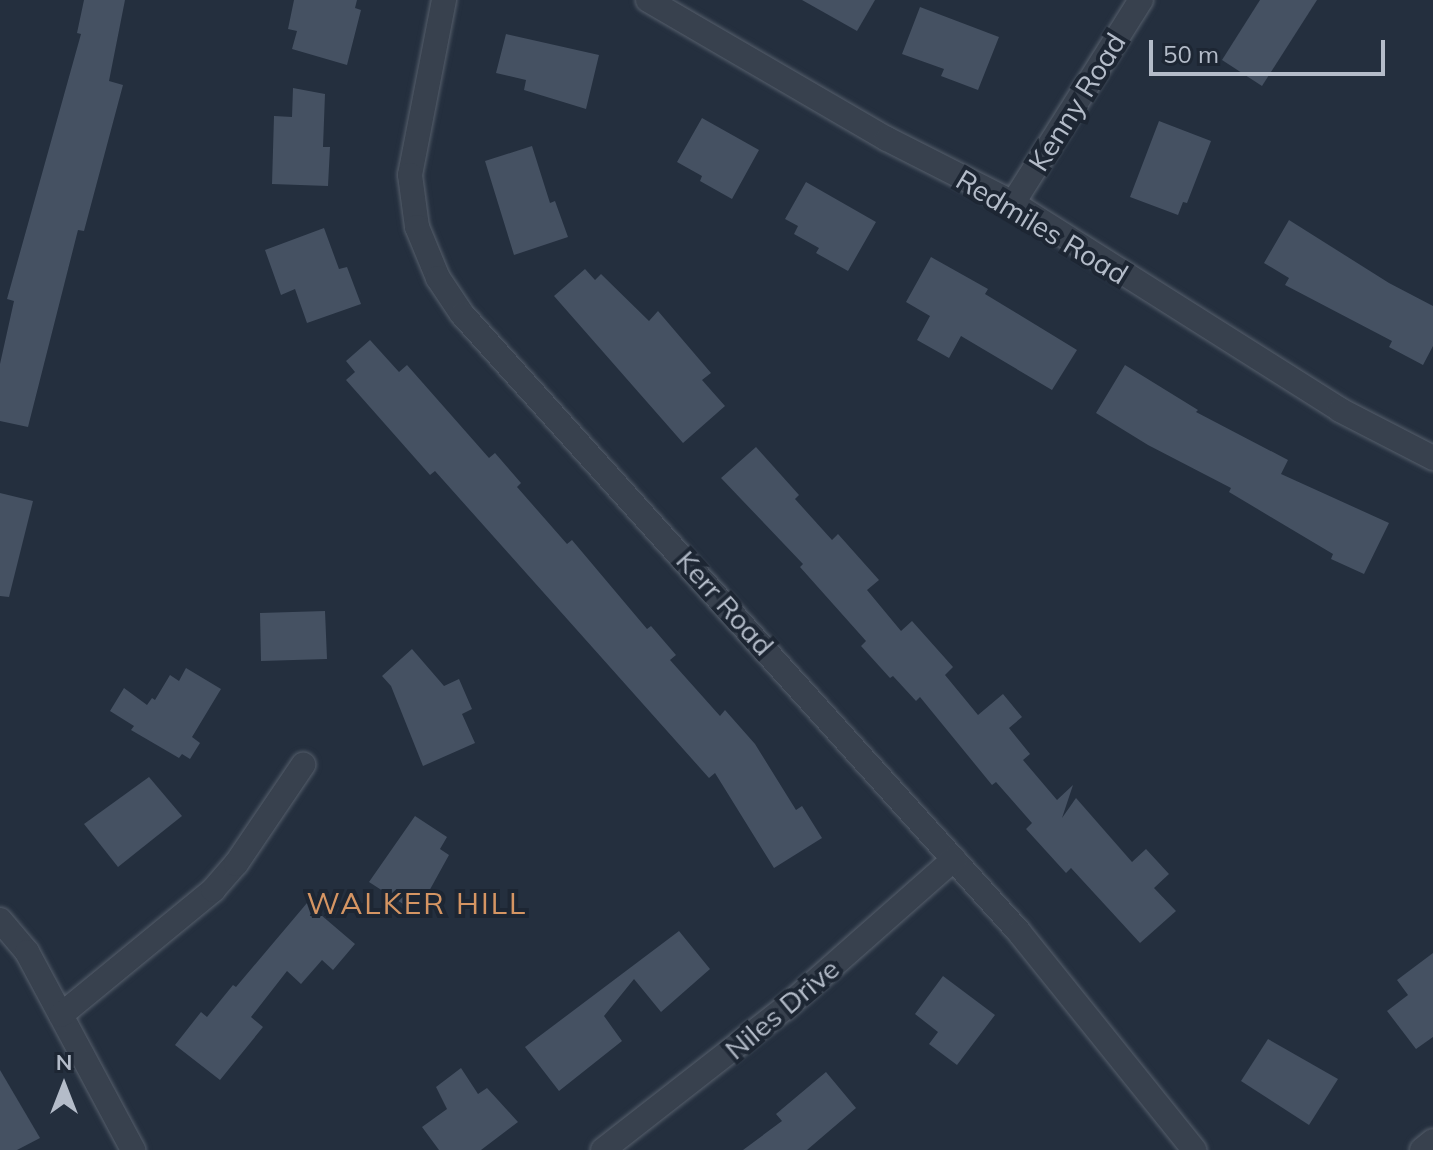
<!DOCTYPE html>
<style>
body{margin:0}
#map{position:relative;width:1433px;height:1150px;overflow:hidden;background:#242f3e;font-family:Mulish,sans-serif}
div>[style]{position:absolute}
.building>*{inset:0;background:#455162}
.roads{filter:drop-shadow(0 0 2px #565f6c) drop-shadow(0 0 2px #565f6c)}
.street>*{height:24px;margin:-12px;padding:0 12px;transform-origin:12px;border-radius:12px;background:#38414e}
span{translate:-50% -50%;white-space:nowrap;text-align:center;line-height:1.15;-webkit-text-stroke:8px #1d2633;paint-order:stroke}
.street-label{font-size:28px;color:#b4bcc9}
.neighbourhood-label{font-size:30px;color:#d59563;letter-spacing:2px}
.north{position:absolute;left:24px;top:1046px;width:80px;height:80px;-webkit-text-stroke:6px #1d2633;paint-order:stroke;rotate:0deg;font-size:22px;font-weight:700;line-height:32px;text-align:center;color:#b4bcc9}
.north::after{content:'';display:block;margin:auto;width:28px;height:36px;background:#b4bcc9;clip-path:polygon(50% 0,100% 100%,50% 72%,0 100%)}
.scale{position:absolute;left:1149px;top:40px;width:236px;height:36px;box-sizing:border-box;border:4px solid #b4bcc9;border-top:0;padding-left:10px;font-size:24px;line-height:28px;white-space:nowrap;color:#b4bcc9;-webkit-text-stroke:6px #1d2633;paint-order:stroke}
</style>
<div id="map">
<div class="building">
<div style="clip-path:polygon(84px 0,125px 0,109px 81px,123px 85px,84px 231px,78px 230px,28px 427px,0 421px,0 364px,14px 301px,7px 299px,81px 34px,77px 33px)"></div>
<div style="clip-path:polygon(294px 0,357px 0,355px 8px,361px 10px,347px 65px,292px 49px,297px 31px,288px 29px)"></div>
<div style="clip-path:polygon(802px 0,875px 0,857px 31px)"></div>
<div style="clip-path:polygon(1260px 0,1317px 0,1262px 86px,1222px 60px)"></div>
<div style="clip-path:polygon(920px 7px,999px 37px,978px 90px,941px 76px,944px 69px,902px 54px)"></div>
<div style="clip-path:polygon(506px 34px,599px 55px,586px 109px,524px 90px,526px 80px,496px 73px)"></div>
<div style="clip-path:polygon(293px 88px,325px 94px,323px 147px,330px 147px,328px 186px,272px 184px,274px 116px,292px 117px)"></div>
<div style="clip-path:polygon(702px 118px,759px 150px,732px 199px,700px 181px,702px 176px,677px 162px)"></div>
<div style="clip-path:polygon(1159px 121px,1211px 141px,1187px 203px,1183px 202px,1178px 215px,1130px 197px)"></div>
<div style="clip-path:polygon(532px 146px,550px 203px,555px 201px,568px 237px,514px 255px,485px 161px)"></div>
<div style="clip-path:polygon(806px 182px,876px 222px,848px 271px,816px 253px,819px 248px,794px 234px,798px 226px,785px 219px)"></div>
<div style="clip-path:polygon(1289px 220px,1389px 283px,1433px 306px,1433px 346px,1423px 365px,1389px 347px,1392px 341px,1285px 285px,1289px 278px,1264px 263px)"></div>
<div style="clip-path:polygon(324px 228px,339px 269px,347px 267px,361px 304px,307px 323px,295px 289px,281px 295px,265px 250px)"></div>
<div style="clip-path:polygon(931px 257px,988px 289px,985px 294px,1077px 350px,1052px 390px,961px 336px,949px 358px,917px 340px,930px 316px,906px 302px)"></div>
<div style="clip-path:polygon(585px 269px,595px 280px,601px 274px,649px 321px,658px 311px,711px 373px,702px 380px,725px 406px,683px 443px,554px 296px)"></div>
<div style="clip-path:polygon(370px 340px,399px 372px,407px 365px,489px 458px,495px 453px,521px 483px,517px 487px,567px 544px,572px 540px,647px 629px,651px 626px,676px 655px,670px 660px,720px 716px,725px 710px,755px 744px,796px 810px,802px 806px,822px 838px,774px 868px,715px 773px,709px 778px,435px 471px,430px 475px,346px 380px,355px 372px,346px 361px)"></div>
<div style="clip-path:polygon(1125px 365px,1198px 410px,1196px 412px,1288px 460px,1281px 474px,1389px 523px,1364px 574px,1331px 559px,1333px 554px,1229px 492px,1231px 488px,1148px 445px,1096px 413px)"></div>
<div style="clip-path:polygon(756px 447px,799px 495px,795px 499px,832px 540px,838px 534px,879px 580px,867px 590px,901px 631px,912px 621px,953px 667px,945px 675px,978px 715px,1003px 694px,1022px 717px,1009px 728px,1030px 754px,1023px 760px,1057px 800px,1073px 785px,1062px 818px,1076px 798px,1132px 862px,1146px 849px,1169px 874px,1154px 888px,1176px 911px,1140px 943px,1071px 868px,1066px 873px,1026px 829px,1032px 823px,996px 782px,992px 785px,920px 697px,916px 701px,893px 676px,890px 678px,861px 646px,866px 641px,800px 567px,803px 564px,721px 478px)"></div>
<div style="clip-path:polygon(0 493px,33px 501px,9px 597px,0 596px)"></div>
<div style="clip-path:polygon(325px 611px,327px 659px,261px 661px,260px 613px)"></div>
<div style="clip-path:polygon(412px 649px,444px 686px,459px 679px,472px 709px,462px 714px,475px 743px,423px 766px,391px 686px,382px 676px)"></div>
<div style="clip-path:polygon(186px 668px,221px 689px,192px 737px,200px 743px,190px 759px,182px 754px,179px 758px,131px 730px,134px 726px,110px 711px,124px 688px,147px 705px,152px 698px,155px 700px,170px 675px,179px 681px)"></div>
<div style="clip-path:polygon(149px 777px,182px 816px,118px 867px,84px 824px)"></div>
<div style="clip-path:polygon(415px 816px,447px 837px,440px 849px,449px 855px,417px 913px,369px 882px)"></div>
<div style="clip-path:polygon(307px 903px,355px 944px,333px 970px,322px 960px,301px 984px,287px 971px,251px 1017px,263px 1027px,220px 1080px,175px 1045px,201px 1012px,207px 1017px,233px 985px,236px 987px)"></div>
<div style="clip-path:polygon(679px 931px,710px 969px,661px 1012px,634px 979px,604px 1016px,622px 1041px,559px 1091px,525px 1047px)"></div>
<div style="clip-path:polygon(1433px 953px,1433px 1037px,1416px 1049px,1387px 1011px,1408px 995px,1397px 980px)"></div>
<div style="clip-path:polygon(943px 976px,995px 1015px,957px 1065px,929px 1044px,938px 1032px,915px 1014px)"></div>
<div style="clip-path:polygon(1268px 1039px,1338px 1079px,1309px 1125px,1241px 1081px)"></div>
<div style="clip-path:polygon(461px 1068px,478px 1094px,487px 1088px,518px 1122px,481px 1150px,439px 1150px,422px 1127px,447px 1109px,436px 1087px)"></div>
<div style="clip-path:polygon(0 1070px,40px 1138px,17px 1150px,0 1150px)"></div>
<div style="clip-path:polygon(826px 1072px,856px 1108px,807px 1150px,743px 1150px,782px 1121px,776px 1114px)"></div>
</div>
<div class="roads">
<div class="street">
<div style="left:444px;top:0;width:178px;rotate:101deg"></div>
<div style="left:410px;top:175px;width:52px;rotate:82.3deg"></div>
<div style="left:417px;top:227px;width:55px;rotate:67.6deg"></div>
<div style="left:438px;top:278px;width:43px;rotate:56.3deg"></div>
<div style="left:462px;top:314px;width:832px;rotate:47.97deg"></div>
<div style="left:1019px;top:932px;width:280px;rotate:51.2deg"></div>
<div style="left:648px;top:0;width:276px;rotate:30.2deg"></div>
<div style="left:887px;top:139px;width:141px;rotate:26.9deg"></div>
<div style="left:1013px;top:203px;width:387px;rotate:32.3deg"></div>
<div style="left:1340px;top:410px;width:105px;rotate:27.3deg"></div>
<div style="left:1013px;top:203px;width:240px;rotate:-57.8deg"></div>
<div style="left:0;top:920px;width:42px;rotate:49.8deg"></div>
<div style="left:27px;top:952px;width:225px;rotate:61.8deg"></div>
<div style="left:61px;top:1015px;width:197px;rotate:-39.4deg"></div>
<div style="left:213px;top:890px;width:35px;rotate:-49deg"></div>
<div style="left:236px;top:864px;width:120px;rotate:-55.9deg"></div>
<div style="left:603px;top:1150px;width:231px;rotate:-38deg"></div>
<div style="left:785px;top:1008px;width:225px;rotate:-41.4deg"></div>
<div style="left:1422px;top:1150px;width:14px;rotate:-39deg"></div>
</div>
</div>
<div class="street-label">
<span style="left:1077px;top:102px;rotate:-58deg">Kenny Road</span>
<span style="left:1042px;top:227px;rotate:31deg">Redmiles Road</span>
<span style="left:725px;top:603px;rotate:48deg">Kerr Road</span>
<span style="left:782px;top:1009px;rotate:-40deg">Niles Drive</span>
</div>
<div class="neighbourhood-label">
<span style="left:417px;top:903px">WALKER HILL</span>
</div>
<div class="north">N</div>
<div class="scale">50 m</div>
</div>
